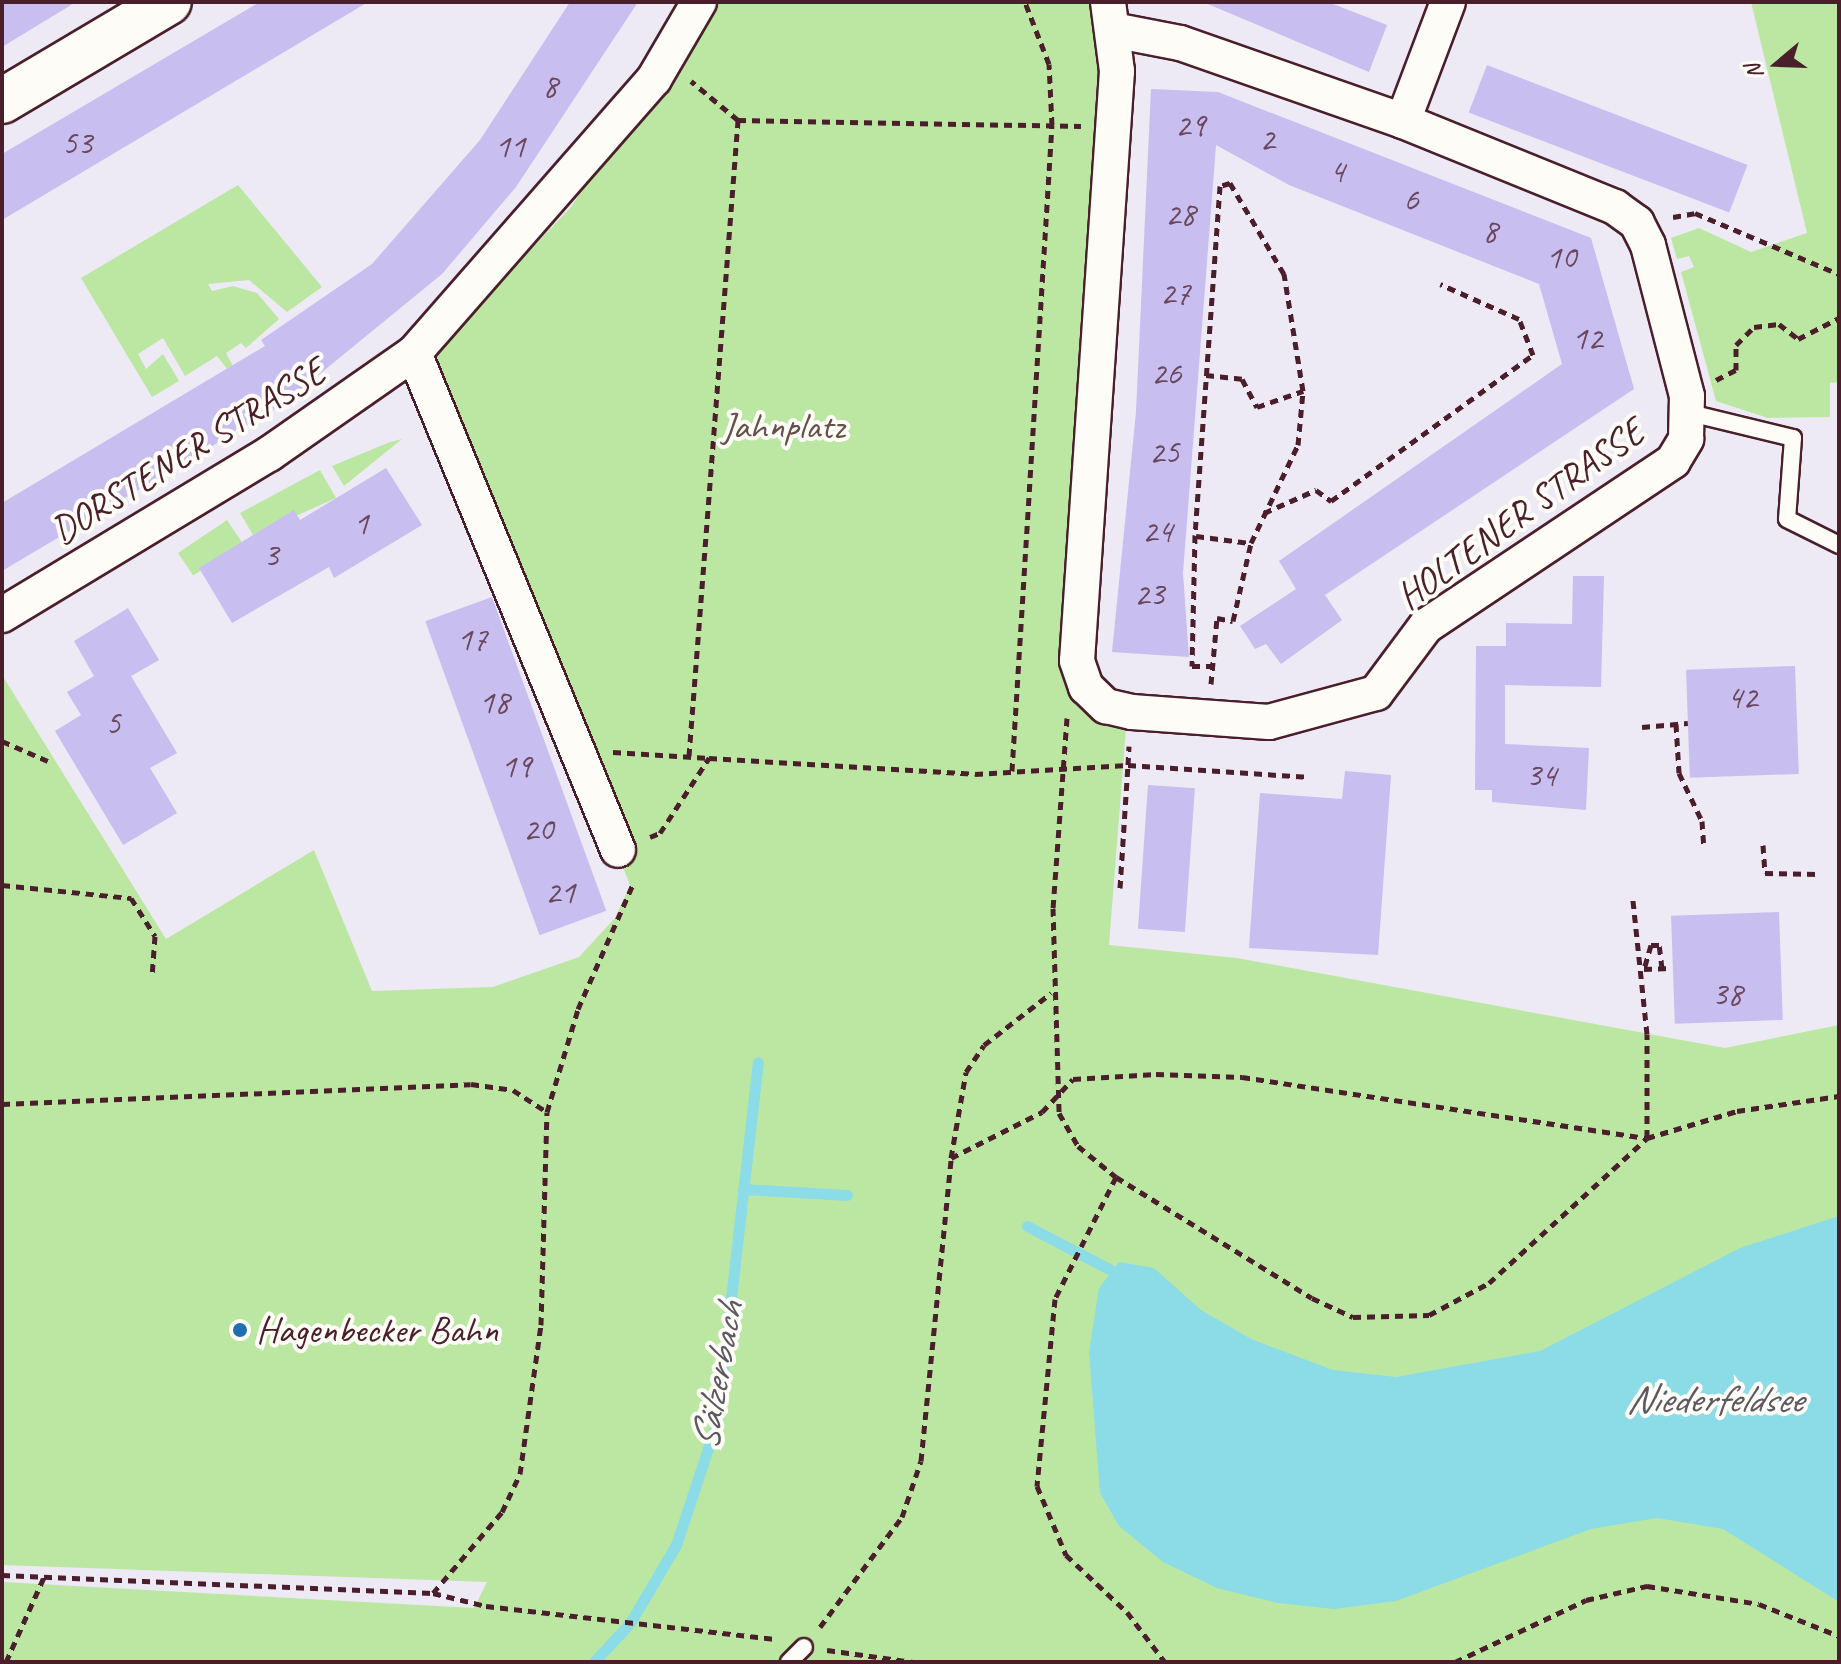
<!DOCTYPE html>
<meta charset="utf-8">
<style>
body{margin:0}
#map{position:relative;width:1841px;height:1664px;overflow:hidden;background:#ede9f5;font-family:Caveat,sans-serif}
div>[style]{position:absolute}
.green>*{inset:0;background:#bce7a3;transform-origin:0 0}
.water>*{inset:0;background:#8bdce6}
.stream>*{height:11px;margin:-5.5px;padding:0 5.5px;transform-origin:5.5px;border-radius:5.5px;background:#8bdce6}
.building>*{inset:0;background:#c8bef0;transform-origin:0 0}
.path>*{height:5px;margin-top:-2.5px;transform-origin:0;background:repeating-linear-gradient(90deg,#4a1f2b 0 8px,transparent 0 14px)}
.roads{filter:drop-shadow(2px 0 #4a1f2b) drop-shadow(-2px 0 #4a1f2b) drop-shadow(0 2px #4a1f2b) drop-shadow(0 -2px #4a1f2b)}
.lane>*{height:16px;margin:-8px;padding:0 8px;transform-origin:8px;border-radius:8px;background:#fdfcf7}
.street>*{height:34px;margin:-17px;padding:0 17px;transform-origin:17px;border-radius:17px;background:#fdfcf7}
.secondary>*{height:44px;margin:-22px;padding:0 22px;transform-origin:22px;border-radius:22px;background:#fdfcf7}
.dots>*{width:22px;height:22px;translate:-50% -50%;box-sizing:border-box;border:4px solid #fdfcf7;border-radius:50%}
span{translate:-50% -50%;white-space:nowrap;text-align:center;line-height:1.15;-webkit-text-stroke:8px #fdfcf7;paint-order:stroke}
.number-label{font-size:34px;color:#6a475c}
.number-label span{-webkit-text-stroke-width:0}
.park-label{font-size:38px;color:#665149}
.street-label{font-size:38px;color:#4a1f2b}
.poi-label{font-size:38px;color:#4a1f2b}
.left{translate:0 -50%;text-align:left}
.water-label{font-size:40px;color:#5e5863;font-style:italic}
.frame{position:absolute;inset:0;border:4px solid #4a1f2b;pointer-events:none}
.north{position:absolute;left:1737px;top:24px;width:80px;height:80px;-webkit-text-stroke:6px #fdfcf7;paint-order:stroke;rotate:251deg;font-size:22px;font-weight:700;line-height:32px;text-align:center;color:#4a1f2b}
.north::after{content:'';display:block;margin:auto;width:28px;height:36px;background:#4a1f2b;clip-path:polygon(50% 0,100% 100%,50% 72%,0 100%)}
</style>
<div id="map">
<div class="green">
<div style="clip-path:polygon(705px 2px,1102px 2px,1112px 32px,1072px 661px,1127px 716px,1109px 945px,1237px 958px,1725px 1048px,1839px 1025px,1839px 1662px,2px 1662px,2px 1582px,474px 1608px,487px 1582px,2px 1565px,2px 675px,166px 939px,314px 850px,372px 991px,493px 987px,579px 957px,615px 918px,630px 885px,424px 362px,571px 207px)"></div>
<div style="clip-path:polygon(1751px 2px,1839px 2px,1839px 382px,1830px 383px,1830px 417px,1768px 418px,1716px 401px,1681px 272px,1694px 267px,1689px 256px,1677px 259px,1671px 238px,1699px 228px,1751px 252px,1807px 233px)"></div>
<div style="clip-path:polygon(238px 185px,322px 287px,287px 312px,249px 280px,208px 284px,212px 291px,233px 286px,257px 293px,279px 319px,246px 348px,241px 343px,226px 353px,233px 366px,228px 370px,217px 356px,185px 376px,163px 338px,138px 354px,146px 369px,163px 354px,179px 381px,152px 397px,81px 278px)"></div>
<div style="clip-path:polygon(402px 439px,344px 486px,332px 466px,390px 442px)"></div>
<div style="clip-path:polygon(320px 470px,336px 498px,253px 535px,240px 513px)"></div>
<div style="left:227px;top:520px;width:27px;height:59px;rotate:56deg"></div>
</div>
<div class="water">
<div style="clip-path:polygon(1839px 1216px,1839px 1602px,1723px 1529px,1657px 1518px,1591px 1529px,1396px 1601px,1334px 1609px,1278px 1603px,1217px 1588px,1163px 1562px,1119px 1526px,1100px 1493px,1089px 1352px,1099px 1288px,1119px 1262px,1154px 1268px,1201px 1310px,1251px 1339px,1333px 1370px,1396px 1377px,1540px 1351px,1740px 1248px)"></div>
</div>
<div class="stream">
<div style="left:743px;top:1189px;width:104px;rotate:3.3deg"></div>
<div style="left:1027px;top:1226px;width:93px;rotate:27.7deg"></div>
<div style="left:594px;top:1662px;width:53px;rotate:-47.3deg"></div>
<div style="left:630px;top:1623px;width:91px;rotate:-59.5deg"></div>
<div style="left:676px;top:1545px;width:131px;rotate:-71.7deg"></div>
<div style="left:717px;top:1421px;width:361px;rotate:-83.5deg"></div>
</div>
<div class="building">
<div style="clip-path:polygon(2px 2px,76px 2px,2px 47px)"></div>
<div style="clip-path:polygon(260px 2px,368px 2px,2px 220px,2px 154px)"></div>
<div style="clip-path:polygon(570px 2px,638px 2px,516px 187px,442px 274px,283px 404px,2px 571px,2px 503px,265px 346px,261px 340px,372px 264px,480px 140px)"></div>
<div style="clip-path:polygon(1203px 2px,1328px 2px,1387px 25px,1369px 72px)"></div>
<div style="left:1487px;top:65px;width:279px;height:51px;rotate:21deg"></div>
<div style="clip-path:polygon(1151px 89px,1218px 92px,1591px 238px,1634px 389px,1325px 595px,1342px 620px,1281px 664px,1266px 644px,1255px 649px,1240px 626px,1296px 589px,1279px 561px,1562px 364px,1539px 284px,1289px 185px,1216px 145px,1183px 573px,1189px 657px,1112px 652px,1136px 412px)"></div>
<div style="clip-path:polygon(386px 468px,422px 525px,334px 578px,329px 567px,232px 623px,199px 568px,294px 510px,300px 520px)"></div>
<div style="clip-path:polygon(1573px 576px,1604px 576px,1601px 687px,1505px 685px,1505px 744px,1589px 748px,1586px 810px,1492px 802px,1492px 790px,1475px 790px,1476px 646px,1506px 646px,1506px 623px,1572px 624px)"></div>
<div style="left:492px;top:597px;width:334px;height:71px;rotate:70deg"></div>
<div style="clip-path:polygon(128px 608px,159px 660px,131px 676px,177px 753px,150px 768px,177px 813px,123px 845px,55px 731px,81px 715px,67px 692px,94px 676px,74px 641px)"></div>
<div style="left:1795px;top:666px;width:108px;height:109px;rotate:88deg"></div>
<div style="clip-path:polygon(1345px 771px,1391px 775px,1378px 955px,1249px 948px,1260px 793px,1342px 799px)"></div>
<div style="left:1148px;top:785px;width:47px;height:144px;rotate:4deg"></div>
<div style="left:1779px;top:912px;width:108px;height:108px;rotate:88deg"></div>
</div>
<div class="path">
<div style="left:738px;top:120px;width:343px;rotate:1deg"></div>
<div style="left:1673px;top:217px;width:22px;rotate:-10deg"></div>
<div style="left:1695px;top:213px;width:156px;rotate:23deg"></div>
<div style="left:1206px;top:375px;width:36px;rotate:6deg"></div>
<div style="left:1242px;top:379px;width:32px;rotate:62deg"></div>
<div style="left:1257px;top:407px;width:49px;rotate:-19.2deg"></div>
<div style="left:1716px;top:380px;width:22px;rotate:-27deg"></div>
<div style="left:1736px;top:370px;width:25px;rotate:-90deg"></div>
<div style="left:1736px;top:345px;width:25px;rotate:-45deg"></div>
<div style="left:1754px;top:327px;width:25px;rotate:-7deg"></div>
<div style="left:1779px;top:324px;width:24px;rotate:38deg"></div>
<div style="left:1798px;top:339px;width:46px;rotate:-27.1deg"></div>
<div style="left:1264px;top:513px;width:57px;rotate:-23.9deg"></div>
<div style="left:1316px;top:490px;width:19px;rotate:36deg"></div>
<div style="left:1331px;top:501px;width:249px;rotate:-35.9deg"></div>
<div style="left:1533px;top:355px;width:39px;rotate:-111deg"></div>
<div style="left:1519px;top:319px;width:86px;rotate:-156.1deg"></div>
<div style="left:1196px;top:536px;width:54px;rotate:7.4deg"></div>
<div style="left:1211px;top:684px;width:66px;rotate:-84.8deg"></div>
<div style="left:1217px;top:618px;width:16px;rotate:11deg"></div>
<div style="left:1233px;top:621px;width:80px;rotate:-77deg"></div>
<div style="left:1251px;top:543px;width:109px;rotate:-64.4deg"></div>
<div style="left:1298px;top:445px;width:54px;rotate:-84.7deg"></div>
<div style="left:1303px;top:391px;width:119px;rotate:-99.2deg"></div>
<div style="left:1284px;top:274px;width:106px;rotate:-120.7deg"></div>
<div style="left:1230px;top:183px;width:10px;rotate:163deg"></div>
<div style="left:1220px;top:186px;width:350px;rotate:94.1deg"></div>
<div style="left:1195px;top:535px;width:131px;rotate:91.3deg"></div>
<div style="left:1192px;top:666px;width:20px"></div>
<div style="left:1067px;top:718px;width:191px;rotate:94.2deg"></div>
<div style="left:1053px;top:908px;width:205px;rotate:88.3deg"></div>
<div style="left:1059px;top:1113px;width:38px;rotate:60deg"></div>
<div style="left:1078px;top:1146px;width:49px;rotate:39.2deg"></div>
<div style="left:1116px;top:1177px;width:230px;rotate:31.7deg"></div>
<div style="left:1312px;top:1298px;width:45px;rotate:24.9deg"></div>
<div style="left:1353px;top:1317px;width:76px;rotate:-1.5deg"></div>
<div style="left:1429px;top:1315px;width:68px;rotate:-28.1deg"></div>
<div style="left:1489px;top:1283px;width:214px;rotate:-42.5deg"></div>
<div style="left:1647px;top:1138px;width:94px;rotate:-16.7deg"></div>
<div style="left:1737px;top:1111px;width:103px;rotate:-8.4deg"></div>
<div style="left:1676px;top:724px;width:49px;rotate:86.5deg"></div>
<div style="left:1679px;top:773px;width:53px;rotate:64.4deg"></div>
<div style="left:1702px;top:821px;width:27px;rotate:86deg"></div>
<div style="left:1642px;top:727px;width:46px;rotate:-5deg"></div>
<div style="left:2px;top:741px;width:50px;rotate:23.5deg"></div>
<div style="left:613px;top:752px;width:96px;rotate:3.6deg"></div>
<div style="left:689px;top:756px;width:638px;rotate:-85.59deg"></div>
<div style="left:738px;top:120px;width:61px;rotate:-140.3deg"></div>
<div style="left:1012px;top:771px;width:647px;rotate:-86.46deg"></div>
<div style="left:1052px;top:125px;width:61px;rotate:-92.8deg"></div>
<div style="left:1049px;top:64px;width:66px;rotate:-111.2deg"></div>
<div style="left:650px;top:837px;width:11px;rotate:-22deg"></div>
<div style="left:660px;top:833px;width:90px;rotate:-56.8deg"></div>
<div style="left:709px;top:758px;width:266px;rotate:3.4deg"></div>
<div style="left:975px;top:774px;width:153px;rotate:-3.4deg"></div>
<div style="left:1128px;top:765px;width:19px;rotate:-87deg"></div>
<div style="left:1763px;top:845px;width:28px;rotate:86deg"></div>
<div style="left:1765px;top:873px;width:54px;rotate:1.1deg"></div>
<div style="left:2px;top:885px;width:130px;rotate:5.8deg"></div>
<div style="left:131px;top:898px;width:45px;rotate:57.7deg"></div>
<div style="left:155px;top:936px;width:41px;rotate:94.2deg"></div>
<div style="left:1120px;top:888px;width:123px;rotate:-86.3deg"></div>
<div style="left:1128px;top:765px;width:179px;rotate:3.8deg"></div>
<div style="left:1662px;top:968px;width:23px;rotate:-97deg"></div>
<div style="left:1659px;top:945px;width:8px;rotate:180deg"></div>
<div style="left:1651px;top:945px;width:25px;rotate:106deg"></div>
<div style="left:1644px;top:969px;width:27px;rotate:-2deg"></div>
<div style="left:2px;top:1104px;width:469px;rotate:-2.4deg"></div>
<div style="left:471px;top:1084px;width:42px;rotate:8.1deg"></div>
<div style="left:513px;top:1090px;width:40px;rotate:32.9deg"></div>
<div style="left:951px;top:1158px;width:87px;rotate:-80.1deg"></div>
<div style="left:966px;top:1072px;width:32px;rotate:-56deg"></div>
<div style="left:984px;top:1045px;width:85px;rotate:-37.8deg"></div>
<div style="left:1116px;top:1177px;width:136px;rotate:116.6deg"></div>
<div style="left:1055px;top:1299px;width:188px;rotate:95.5deg"></div>
<div style="left:1037px;top:1486px;width:75px;rotate:67.2deg"></div>
<div style="left:1066px;top:1555px;width:83px;rotate:43.1deg"></div>
<div style="left:1127px;top:1612px;width:63px;rotate:52.8deg"></div>
<div style="left:2px;top:1575px;width:431px;rotate:2.4deg"></div>
<div style="left:433px;top:1593px;width:55px;rotate:13.8deg"></div>
<div style="left:486px;top:1606px;width:291px;rotate:6.5deg"></div>
<div style="left:433px;top:1593px;width:106px;rotate:-49.6deg"></div>
<div style="left:502px;top:1512px;width:42px;rotate:-64.7deg"></div>
<div style="left:520px;top:1474px;width:150px;rotate:-82deg"></div>
<div style="left:541px;top:1325px;width:213px;rotate:-88.4deg"></div>
<div style="left:547px;top:1112px;width:108px;rotate:-73.2deg"></div>
<div style="left:578px;top:1009px;width:139px;rotate:-66.2deg"></div>
<div style="left:820px;top:1627px;width:137px;rotate:-53.3deg"></div>
<div style="left:902px;top:1517px;width:59px;rotate:-71.3deg"></div>
<div style="left:921px;top:1461px;width:304px;rotate:-84.3deg"></div>
<div style="left:951px;top:1158px;width:102px;rotate:-26.8deg"></div>
<div style="left:1042px;top:1112px;width:45px;rotate:-46.8deg"></div>
<div style="left:1073px;top:1079px;width:83px;rotate:-3.4deg"></div>
<div style="left:1156px;top:1074px;width:86px;rotate:2deg"></div>
<div style="left:1242px;top:1077px;width:410px;rotate:8.6deg"></div>
<div style="left:1647px;top:1138px;width:104px;rotate:-90deg"></div>
<div style="left:1647px;top:1034px;width:135px;rotate:-96deg"></div>
<div style="left:827px;top:1650px;width:87px;rotate:7.9deg"></div>
<div style="left:6px;top:1662px;width:93px;rotate:-65.9deg"></div>
<div style="left:1455px;top:1662px;width:145px;rotate:-25.3deg"></div>
<div style="left:1586px;top:1600px;width:63px;rotate:-12.9deg"></div>
<div style="left:1647px;top:1586px;width:113px;rotate:9.1deg"></div>
<div style="left:1759px;top:1604px;width:86px;rotate:21.8deg"></div>
</div>
<div class="roads">
<div class="lane">
<div style="left:1690px;top:413px;width:106px;rotate:13.6deg"></div>
<div style="left:1793px;top:438px;width:81px;rotate:94.2deg"></div>
<div style="left:1787px;top:519px;width:58px;rotate:26.6deg"></div>
<div style="left:789px;top:1662px;width:21px;rotate:-45deg"></div>
</div>
<div class="street">
<div style="left:1108px;top:2px;width:70px;rotate:82.6deg"></div>
<div style="left:1117px;top:71px;width:591px;rotate:93.88deg"></div>
<div style="left:1077px;top:661px;width:28px;rotate:71deg"></div>
<div style="left:1086px;top:687px;width:28px;rotate:44deg"></div>
<div style="left:1106px;top:706px;width:27px;rotate:13deg"></div>
<div style="left:1132px;top:712px;width:137px;rotate:4.2deg"></div>
<div style="left:1269px;top:722px;width:111px;rotate:-15.2deg"></div>
<div style="left:1376px;top:693px;width:84px;rotate:-53.3deg"></div>
<div style="left:1426px;top:626px;width:297px;rotate:-33.7deg"></div>
<div style="left:1673px;top:461px;width:26px;rotate:-59deg"></div>
<div style="left:1686px;top:439px;width:43px;rotate:-88.7deg"></div>
<div style="left:1687px;top:396px;width:156px;rotate:-104.5deg"></div>
<div style="left:1648px;top:245px;width:25px;rotate:-117deg"></div>
<div style="left:1637px;top:223px;width:27px;rotate:-144deg"></div>
<div style="left:1615px;top:207px;width:229px;rotate:-157.9deg"></div>
<div style="left:1403px;top:121px;width:236px;rotate:-160.7deg"></div>
<div style="left:1180px;top:43px;width:63px;rotate:-169deg"></div>
<div style="left:1403px;top:121px;width:127px;rotate:-69.3deg"></div>
<div style="left:414px;top:353px;width:537px;rotate:67.68deg"></div>
<div style="left:2px;top:615px;width:312px;rotate:-31.1deg"></div>
<div style="left:269px;top:454px;width:177px;rotate:-34.9deg"></div>
<div style="left:414px;top:353px;width:364px;rotate:-48.8deg"></div>
<div style="left:654px;top:79px;width:89px;rotate:-59.7deg"></div>
</div>
<div class="secondary">
<div style="left:2px;top:101px;width:194px;rotate:-30.7deg"></div>
</div>
</div>
<div class="dots">
<div style="left:240px;top:1330px;background:#1f6fb2"></div>
</div>
<div class="number-label">
<span style="left:550px;top:86px">8</span>
<span style="left:1190px;top:125px">29</span>
<span style="left:1267px;top:139px">2</span>
<span style="left:77px;top:143px">53</span>
<span style="left:510px;top:146px">11</span>
<span style="left:1337px;top:171px">4</span>
<span style="left:1411px;top:199px">6</span>
<span style="left:1180px;top:214px">28</span>
<span style="left:1490px;top:231px">8</span>
<span style="left:1561px;top:257px">10</span>
<span style="left:1175px;top:293px">27</span>
<span style="left:1587px;top:338px">12</span>
<span style="left:1166px;top:373px">26</span>
<span style="left:1164px;top:452px">25</span>
<span style="left:361px;top:523px">1</span>
<span style="left:1157px;top:531px">24</span>
<span style="left:271px;top:555px">3</span>
<span style="left:1149px;top:594px">23</span>
<span style="left:472px;top:639px">17</span>
<span style="left:1742px;top:697px">42</span>
<span style="left:494px;top:702px">18</span>
<span style="left:113px;top:723px">5</span>
<span style="left:516px;top:766px">19</span>
<span style="left:1541px;top:775px">34</span>
<span style="left:538px;top:829px">20</span>
<span style="left:560px;top:892px">21</span>
<span style="left:1727px;top:994px">38</span>
</div>
<div class="park-label">
<span style="left:783px;top:426px">Jahnplatz</span>
</div>
<div class="street-label">
<span style="left:188px;top:451px;rotate:-32deg">DORSTENER STRASSE</span>
<span style="left:1520px;top:514px;rotate:-36deg">HOLTENER STRASSE</span>
</div>
<div class="poi-label">
<span class="left" style="left:256px;top:1330px">Hagenbecker Bahn</span>
</div>
<div class="water-label">
<span style="left:717px;top:1376px;rotate:-80deg">Sälzerbach</span>
<span style="left:1714px;top:1399px">Niederfeldsee</span>
</div>
<div class="frame"></div>
<div class="north">N</div>
</div>
